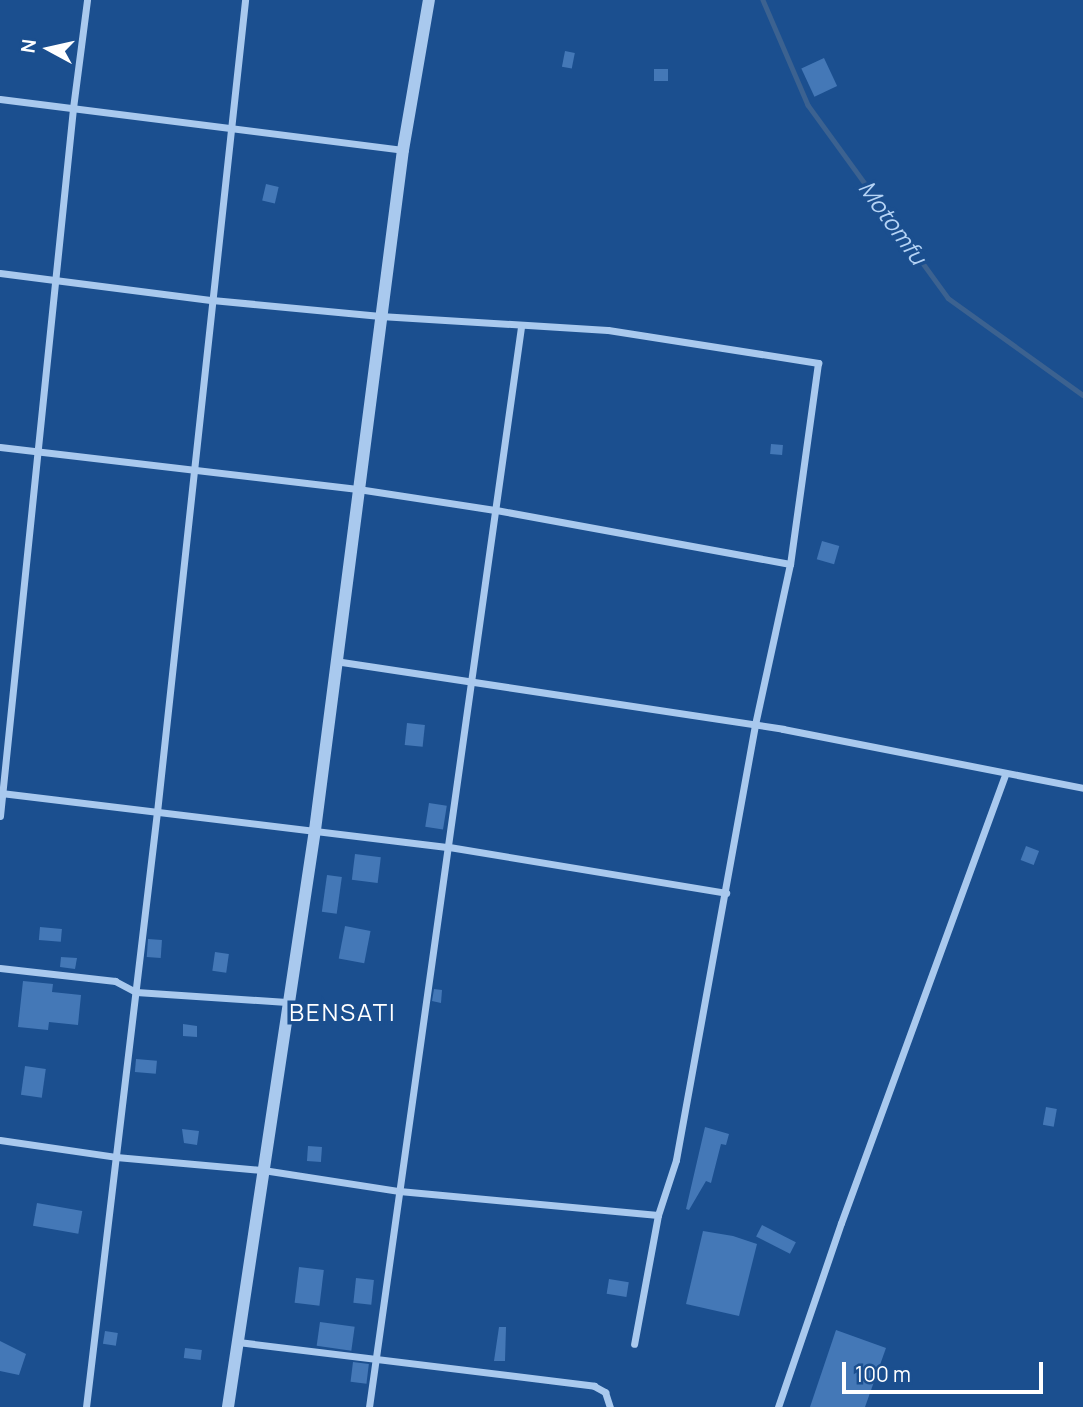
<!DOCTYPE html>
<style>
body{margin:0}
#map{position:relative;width:1083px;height:1407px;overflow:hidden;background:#1b4f8f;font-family:Manrope,sans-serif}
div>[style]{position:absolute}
.stream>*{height:4.5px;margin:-2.25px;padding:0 2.25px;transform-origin:2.25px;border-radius:2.25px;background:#3c6290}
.building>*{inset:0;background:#4478b7;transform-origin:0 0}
.minor>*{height:7px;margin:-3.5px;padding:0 3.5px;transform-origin:3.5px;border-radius:3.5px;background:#a9c9ee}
.tertiary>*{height:12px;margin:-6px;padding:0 6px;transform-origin:6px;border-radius:6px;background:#a9c9ee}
span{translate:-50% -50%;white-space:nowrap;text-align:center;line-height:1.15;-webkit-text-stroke:7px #1b4f8f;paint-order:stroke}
.water-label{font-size:23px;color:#b5d3f5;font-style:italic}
.quarter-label{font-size:24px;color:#fff;letter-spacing:2px}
.north{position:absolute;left:14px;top:14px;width:70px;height:70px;-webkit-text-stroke:5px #1b4f8f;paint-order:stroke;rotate:278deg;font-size:19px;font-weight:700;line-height:28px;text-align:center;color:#fff}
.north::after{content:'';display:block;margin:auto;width:24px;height:32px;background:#fff;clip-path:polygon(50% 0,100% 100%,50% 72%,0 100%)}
.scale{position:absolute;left:842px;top:1362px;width:201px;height:32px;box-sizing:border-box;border:4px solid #fff;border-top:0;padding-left:9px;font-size:21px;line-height:24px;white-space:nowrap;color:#fff;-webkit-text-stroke:5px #1b4f8f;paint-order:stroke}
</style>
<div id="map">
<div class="stream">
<div style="left:763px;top:0;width:114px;rotate:66.8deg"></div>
<div style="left:808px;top:105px;width:238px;rotate:54deg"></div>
<div style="left:948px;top:298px;width:166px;rotate:35.7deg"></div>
</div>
<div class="building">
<div style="left:565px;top:51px;width:10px;height:16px;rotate:11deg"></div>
<div style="left:824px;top:58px;width:31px;height:25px;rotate:65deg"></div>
<div style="left:654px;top:69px;width:14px;height:12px"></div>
<div style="left:266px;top:184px;width:13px;height:17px;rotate:13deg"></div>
<div style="left:771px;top:444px;width:12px;height:10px;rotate:5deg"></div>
<div style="left:822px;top:541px;width:18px;height:19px;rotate:16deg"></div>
<div style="left:407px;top:723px;width:18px;height:22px;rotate:6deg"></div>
<div style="left:429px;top:803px;width:18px;height:24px;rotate:9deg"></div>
<div style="left:1026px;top:846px;width:14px;height:15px;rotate:21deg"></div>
<div style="left:355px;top:854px;width:26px;height:26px;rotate:7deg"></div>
<div style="left:327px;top:875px;width:15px;height:37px;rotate:8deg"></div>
<div style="left:345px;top:926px;width:26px;height:33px;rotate:11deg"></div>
<div style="left:40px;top:927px;width:22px;height:13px;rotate:5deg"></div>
<div style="left:148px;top:939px;width:14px;height:18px;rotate:4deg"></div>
<div style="left:215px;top:952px;width:14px;height:19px;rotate:8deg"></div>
<div style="clip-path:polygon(61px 957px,77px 958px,75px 969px,60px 967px)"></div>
<div style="clip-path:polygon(23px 981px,53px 984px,52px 992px,81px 995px,78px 1025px,49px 1022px,48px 1030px,18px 1027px)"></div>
<div style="clip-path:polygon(434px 989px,442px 990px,441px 1003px,432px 1001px)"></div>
<div style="clip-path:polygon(183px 1024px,197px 1026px,197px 1037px,183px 1036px)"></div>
<div style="left:136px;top:1059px;width:21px;height:13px;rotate:5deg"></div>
<div style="left:25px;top:1066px;width:21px;height:29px;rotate:8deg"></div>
<div style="left:1046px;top:1107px;width:11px;height:18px;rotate:10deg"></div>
<div style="clip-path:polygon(705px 1127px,729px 1134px,726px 1145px,721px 1144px,711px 1183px,706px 1181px,689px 1210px,686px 1209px)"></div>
<div style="clip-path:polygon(182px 1129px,199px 1131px,197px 1145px,184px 1143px)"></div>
<div style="left:308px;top:1146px;width:14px;height:15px;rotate:4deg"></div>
<div style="left:37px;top:1203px;width:46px;height:23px;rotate:10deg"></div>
<div style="left:762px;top:1225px;width:38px;height:13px;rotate:27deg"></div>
<div style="clip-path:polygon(703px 1231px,733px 1236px,757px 1244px,739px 1316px,686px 1304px)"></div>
<div style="left:299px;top:1267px;width:25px;height:36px;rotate:7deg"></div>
<div style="left:356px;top:1278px;width:18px;height:25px;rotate:6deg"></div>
<div style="left:609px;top:1279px;width:20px;height:15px;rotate:9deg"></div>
<div style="left:320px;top:1322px;width:35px;height:24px;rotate:8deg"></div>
<div style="clip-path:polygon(499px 1327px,506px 1327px,505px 1361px,494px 1361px)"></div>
<div style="clip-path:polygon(836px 1330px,886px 1348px,865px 1407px,810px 1407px)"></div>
<div style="left:105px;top:1331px;width:13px;height:13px;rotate:9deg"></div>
<div style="clip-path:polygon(0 1341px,26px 1354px,19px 1375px,0 1371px)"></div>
<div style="left:185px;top:1348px;width:17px;height:10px;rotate:7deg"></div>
<div style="left:353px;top:1362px;width:16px;height:20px;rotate:7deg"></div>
</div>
<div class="minor">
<div style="left:0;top:99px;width:406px;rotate:7.2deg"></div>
<div style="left:0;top:273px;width:214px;rotate:7.3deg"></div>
<div style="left:212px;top:300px;width:169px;rotate:5.4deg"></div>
<div style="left:380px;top:316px;width:228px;rotate:3.5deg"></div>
<div style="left:608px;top:330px;width:213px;rotate:8.9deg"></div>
<div style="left:818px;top:363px;width:203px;rotate:97.9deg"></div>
<div style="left:790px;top:564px;width:165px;rotate:102.3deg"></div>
<div style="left:755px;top:725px;width:442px;rotate:100.3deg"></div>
<div style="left:676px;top:1160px;width:58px;rotate:108.1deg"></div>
<div style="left:658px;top:1215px;width:131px;rotate:100.5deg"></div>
<div style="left:0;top:447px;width:360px;rotate:6.7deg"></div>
<div style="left:358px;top:489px;width:140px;rotate:8.7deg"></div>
<div style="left:496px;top:510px;width:299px;rotate:10.4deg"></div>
<div style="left:335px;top:661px;width:453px;rotate:8.6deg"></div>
<div style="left:783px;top:729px;width:306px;rotate:11.1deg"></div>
<div style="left:1px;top:793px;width:451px;rotate:6.9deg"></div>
<div style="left:449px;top:847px;width:281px;rotate:9.4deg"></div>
<div style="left:0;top:816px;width:712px;rotate:-84.11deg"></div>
<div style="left:73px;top:108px;width:109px;rotate:-82.6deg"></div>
<div style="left:0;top:968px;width:116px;rotate:6.4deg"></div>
<div style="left:115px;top:981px;width:24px;rotate:28deg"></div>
<div style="left:136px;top:992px;width:151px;rotate:3.8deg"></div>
<div style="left:0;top:1140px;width:117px;rotate:8.3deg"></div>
<div style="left:116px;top:1157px;width:148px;rotate:5.1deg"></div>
<div style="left:263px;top:1170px;width:138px;rotate:8.8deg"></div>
<div style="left:399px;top:1191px;width:260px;rotate:5.3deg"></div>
<div style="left:238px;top:1342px;width:359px;rotate:7deg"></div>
<div style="left:594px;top:1386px;width:13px;rotate:29deg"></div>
<div style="left:605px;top:1392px;width:16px;rotate:72deg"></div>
<div style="left:86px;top:1407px;width:599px;rotate:-83.2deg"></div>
<div style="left:157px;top:812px;width:817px;rotate:-83.81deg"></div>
<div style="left:369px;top:1407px;width:1091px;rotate:-81.99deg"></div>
<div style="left:778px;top:1407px;width:194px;rotate:-71.1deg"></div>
<div style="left:841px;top:1223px;width:479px;rotate:-69.9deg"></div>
</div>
<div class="tertiary">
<div style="left:228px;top:1407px;width:584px;rotate:-81.43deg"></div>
<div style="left:315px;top:830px;width:686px;rotate:-82.63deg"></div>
<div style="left:403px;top:150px;width:152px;rotate:-80.2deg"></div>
</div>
<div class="water-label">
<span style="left:893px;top:222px;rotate:54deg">Motomfu</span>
</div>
<div class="quarter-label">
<span style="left:343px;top:1012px">BENSATI</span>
</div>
<div class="north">N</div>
<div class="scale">100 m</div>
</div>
